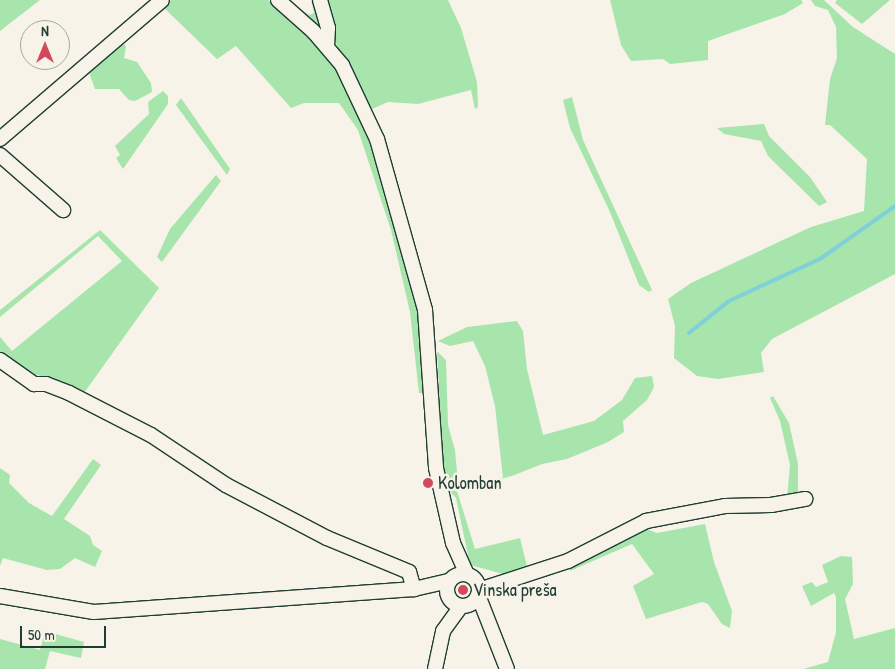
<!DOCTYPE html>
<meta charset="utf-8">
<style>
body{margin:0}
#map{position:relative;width:895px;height:669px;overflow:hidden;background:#f7f3e8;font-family:"Patrick Hand",sans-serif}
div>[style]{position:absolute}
.green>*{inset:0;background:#a7e5ac}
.stream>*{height:4px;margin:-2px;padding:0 2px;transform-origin:2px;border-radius:2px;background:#7fd0d8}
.roads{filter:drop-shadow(1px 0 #1f3d34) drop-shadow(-1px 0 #1f3d34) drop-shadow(0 1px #1f3d34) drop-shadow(0 -1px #1f3d34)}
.minor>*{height:14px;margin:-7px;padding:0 7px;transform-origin:7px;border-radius:7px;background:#f7f3e8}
.minor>.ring{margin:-7px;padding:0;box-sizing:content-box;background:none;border:14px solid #f7f3e8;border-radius:50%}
.dots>*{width:14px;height:14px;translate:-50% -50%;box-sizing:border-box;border:2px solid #f7f3e8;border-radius:50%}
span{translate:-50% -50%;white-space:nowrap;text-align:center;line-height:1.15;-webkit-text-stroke:5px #f7f3e8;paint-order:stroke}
.poi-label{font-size:18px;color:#1f3d34}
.left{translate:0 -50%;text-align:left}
.north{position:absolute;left:20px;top:20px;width:50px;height:50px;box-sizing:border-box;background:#f7f3e8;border:1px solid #a1aaa0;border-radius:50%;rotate:0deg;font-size:14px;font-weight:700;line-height:20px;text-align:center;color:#1f3d34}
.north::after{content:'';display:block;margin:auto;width:18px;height:22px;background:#d1495b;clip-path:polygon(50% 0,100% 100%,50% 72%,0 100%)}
.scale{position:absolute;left:20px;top:626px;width:86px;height:22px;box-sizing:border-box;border:2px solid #1f3d34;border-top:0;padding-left:6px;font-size:15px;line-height:18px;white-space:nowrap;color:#1f3d34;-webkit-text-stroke:4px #f7f3e8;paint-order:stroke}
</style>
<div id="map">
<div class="green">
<div style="clip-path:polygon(0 0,40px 0,0 31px)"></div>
<div style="clip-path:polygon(171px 0,268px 0,310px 35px,340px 72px,366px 127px,419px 309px,424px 393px,419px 393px,410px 312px,391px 230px,358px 130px,339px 103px,304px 103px,291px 108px,236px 46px,217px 59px,163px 7px)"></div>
<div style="clip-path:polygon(287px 0,309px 15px,314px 13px,311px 0,316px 0,323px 32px)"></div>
<div style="clip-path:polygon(324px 0,448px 0,461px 28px,477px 82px,478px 107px,475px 109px,471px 90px,418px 104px,388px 102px,372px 109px,337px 46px)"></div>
<div style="clip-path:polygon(610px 0,801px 0,803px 3px,785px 14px,708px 41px,708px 60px,670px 64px,663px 59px,631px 61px,621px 45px)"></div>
<div style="clip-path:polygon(811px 0,824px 0,853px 27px,895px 54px,895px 274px,772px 339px,761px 353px,764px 372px,718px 379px,697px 376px,674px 358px,675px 326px,668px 299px,691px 283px,811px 227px,864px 211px,867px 159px,830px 125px,825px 125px,830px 79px,837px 58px,836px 27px,828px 10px,815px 6px)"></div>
<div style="clip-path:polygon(837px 0,890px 0,862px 24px,835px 3px)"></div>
<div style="clip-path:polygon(121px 40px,126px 47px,124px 58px,137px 62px,151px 83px,152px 92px,135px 101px,129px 100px,119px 89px,95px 89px,88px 70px)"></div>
<div style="clip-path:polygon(163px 91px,168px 96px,168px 104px,123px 169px,116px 158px,120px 155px,115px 146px,149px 114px,148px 102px)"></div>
<div style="clip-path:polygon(572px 97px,583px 140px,652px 290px,649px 292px,639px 285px,610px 212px,570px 128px,563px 100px)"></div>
<div style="clip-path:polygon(181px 98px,230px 169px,227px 175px,176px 105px)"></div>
<div style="clip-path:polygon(764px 124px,769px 136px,810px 177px,827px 202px,819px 206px,768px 156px,761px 141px,724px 134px,717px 128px)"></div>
<div style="clip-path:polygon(216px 175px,221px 181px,162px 262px,157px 257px,170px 229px)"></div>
<div style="clip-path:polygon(100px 230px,159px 288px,84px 393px,49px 377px,28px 374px,0 355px,0 337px,12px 351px,122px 261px,98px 236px,0 317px,0 310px)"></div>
<div style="clip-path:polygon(517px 321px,523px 331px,527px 369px,543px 435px,594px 421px,622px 400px,635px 378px,652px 376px,654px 387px,647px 400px,623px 421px,624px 432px,608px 442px,567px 459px,542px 464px,512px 476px,457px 491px,475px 549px,520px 538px,528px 570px,503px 574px,470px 565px,456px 498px,444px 485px,437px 351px,446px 360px,448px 425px,455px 450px,458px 483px,503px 478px,495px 406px,485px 366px,473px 341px,450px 346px,438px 341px,467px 327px)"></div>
<div style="clip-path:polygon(773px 396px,789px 423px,798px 464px,798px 497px,787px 499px,790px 465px,780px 421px,770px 398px)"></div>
<div style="clip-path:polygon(93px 459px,101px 465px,64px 519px,90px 536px,93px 545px,102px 551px,95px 567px,75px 558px,60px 569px,47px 570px,3px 558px,0 566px,0 468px,10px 475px,9px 483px,29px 503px,52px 516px)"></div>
<div style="clip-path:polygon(705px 524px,714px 562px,732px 611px,730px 628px,722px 624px,708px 604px,702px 602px,646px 619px,633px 586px,654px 574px,632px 544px,570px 571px,568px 565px,644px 528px,657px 533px)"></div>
<div style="clip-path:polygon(841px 556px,852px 557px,853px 584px,845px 599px,854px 639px,895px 628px,895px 669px,803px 669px,828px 662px,836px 632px,836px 597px,834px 593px,811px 606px,802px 586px,812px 582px,816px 587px,828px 582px,822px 565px)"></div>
<div style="clip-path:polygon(45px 631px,84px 642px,81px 658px,50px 651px,45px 669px,0 669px,0 639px,40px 650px)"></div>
</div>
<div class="stream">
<div style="left:689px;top:333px;width:51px;rotate:-38.7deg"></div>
<div style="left:729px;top:301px;width:100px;rotate:-24.8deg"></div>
<div style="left:820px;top:259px;width:92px;rotate:-35.2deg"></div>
</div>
<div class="roads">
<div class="minor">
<div style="left:278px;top:0;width:47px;rotate:41.5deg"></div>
<div style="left:313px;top:31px;width:45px;rotate:49.5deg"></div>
<div style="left:342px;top:65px;width:82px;rotate:64.7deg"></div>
<div style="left:377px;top:139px;width:178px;rotate:74.3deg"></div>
<div style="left:425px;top:310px;width:158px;rotate:86deg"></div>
<div style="left:436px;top:468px;width:77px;rotate:77.2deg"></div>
<div style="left:453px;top:543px;width:34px;rotate:66deg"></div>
<div style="left:320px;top:0;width:29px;rotate:74deg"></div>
<div style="left:328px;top:28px;width:18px;rotate:93deg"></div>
<div style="left:0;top:139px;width:213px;rotate:-40.6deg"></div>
<div style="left:0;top:155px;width:84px;rotate:41.1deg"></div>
<div style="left:0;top:360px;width:42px;rotate:35.2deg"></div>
<div style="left:34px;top:384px;width:12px"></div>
<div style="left:46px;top:384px;width:25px;rotate:21deg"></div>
<div style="left:69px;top:393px;width:92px;rotate:27.1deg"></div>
<div style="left:151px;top:435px;width:90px;rotate:33.7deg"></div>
<div style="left:226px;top:485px;width:114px;rotate:27.7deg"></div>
<div style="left:327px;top:538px;width:89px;rotate:22.5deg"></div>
<div style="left:409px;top:572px;width:18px;rotate:74deg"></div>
<div class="ring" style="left:447px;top:574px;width:18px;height:18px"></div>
<div style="left:479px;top:590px;width:94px;rotate:-18deg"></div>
<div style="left:568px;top:561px;width:88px;rotate:-27.1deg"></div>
<div style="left:646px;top:521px;width:80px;rotate:-10.8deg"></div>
<div style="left:725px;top:506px;width:46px;rotate:-1.2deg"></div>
<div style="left:771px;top:505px;width:35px;rotate:-10deg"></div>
<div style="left:478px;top:595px;width:79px;rotate:68.6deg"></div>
<div style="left:0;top:596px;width:95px;rotate:9.7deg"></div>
<div style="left:94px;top:612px;width:321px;rotate:-4.1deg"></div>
<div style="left:414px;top:589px;width:36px;rotate:-13deg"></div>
<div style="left:435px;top:669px;width:39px;rotate:-78deg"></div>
<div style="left:443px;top:631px;width:31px;rotate:-54deg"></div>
</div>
</div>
<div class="dots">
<div style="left:428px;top:483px;background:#d1495b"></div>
<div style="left:463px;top:590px;background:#d1495b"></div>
</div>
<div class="poi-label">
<span class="left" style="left:438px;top:483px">Kolomban</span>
<span class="left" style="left:473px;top:590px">Vinska preša</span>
</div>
<div class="north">N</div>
<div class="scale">50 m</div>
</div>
